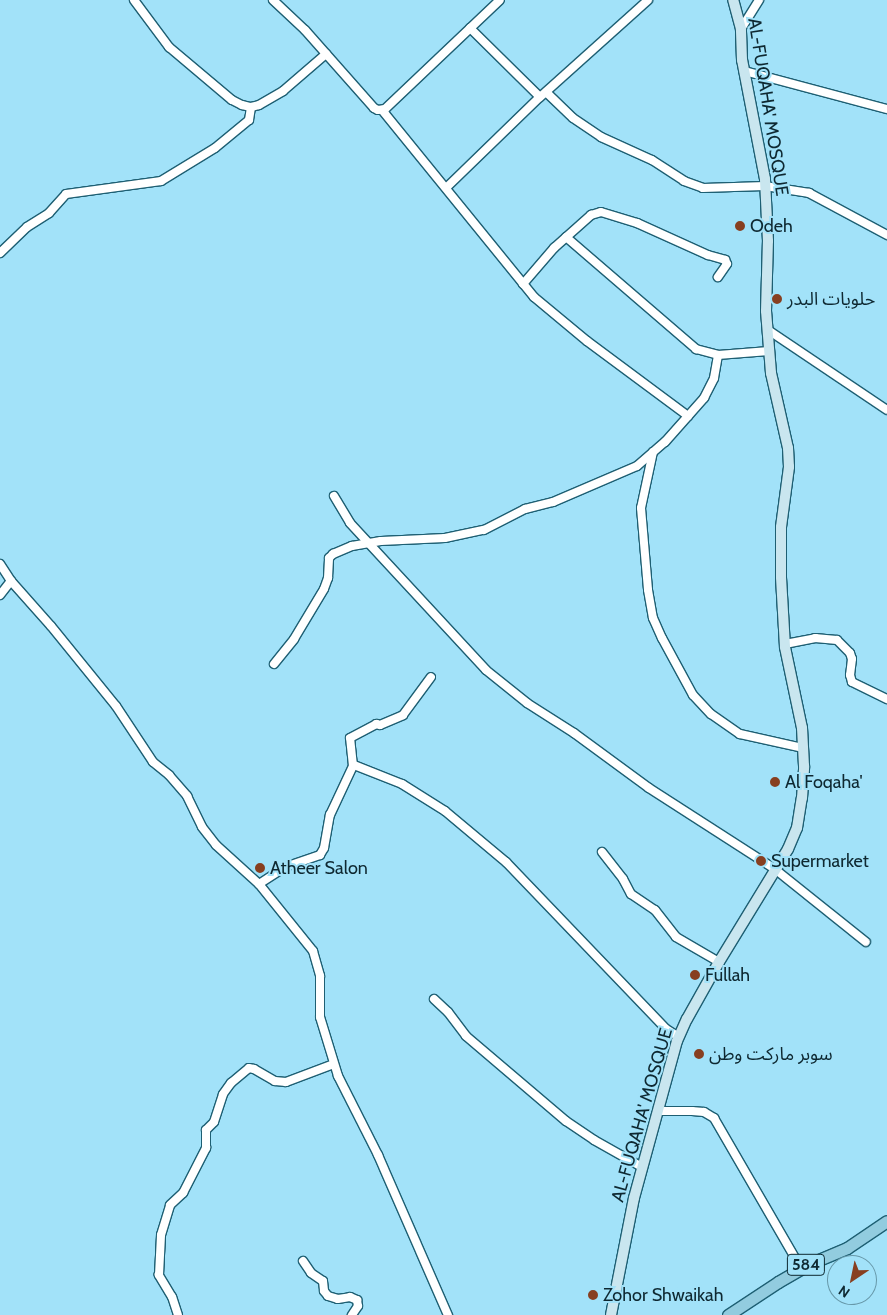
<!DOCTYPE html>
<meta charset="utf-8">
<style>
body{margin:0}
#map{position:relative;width:887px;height:1315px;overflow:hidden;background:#a2e2f9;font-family:Cabin,"Noto Sans Arabic",sans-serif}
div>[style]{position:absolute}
.roads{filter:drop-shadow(1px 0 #1e5f73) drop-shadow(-1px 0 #1e5f73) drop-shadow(0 1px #1e5f73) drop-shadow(0 -1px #1e5f73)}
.street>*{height:8px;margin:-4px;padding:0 4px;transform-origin:4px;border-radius:4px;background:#fff}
.secondary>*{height:10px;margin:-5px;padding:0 5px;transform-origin:5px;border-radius:5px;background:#c9e6ef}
.primary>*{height:11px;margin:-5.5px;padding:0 5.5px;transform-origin:5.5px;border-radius:5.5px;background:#92ccdf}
.dots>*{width:14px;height:14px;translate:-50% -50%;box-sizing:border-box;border:2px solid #a2e2f9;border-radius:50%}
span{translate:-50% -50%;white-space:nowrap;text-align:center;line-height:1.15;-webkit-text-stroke:4px #a2e2f9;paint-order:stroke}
.shield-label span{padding:1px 4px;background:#a2e2f9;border:1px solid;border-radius:4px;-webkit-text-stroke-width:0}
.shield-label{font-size:16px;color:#0e2831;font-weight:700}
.street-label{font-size:18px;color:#0e2831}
.poi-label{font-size:18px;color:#0e2831}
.left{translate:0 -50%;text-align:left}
.north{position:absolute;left:827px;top:1255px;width:50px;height:50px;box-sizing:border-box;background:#a2e2f9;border:1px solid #6798a9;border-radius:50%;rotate:214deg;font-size:14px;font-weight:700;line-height:20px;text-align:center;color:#0e2831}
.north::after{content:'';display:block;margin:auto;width:18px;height:22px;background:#873f20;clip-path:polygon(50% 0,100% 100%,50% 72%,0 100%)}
</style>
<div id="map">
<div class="roads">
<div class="street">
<div style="left:134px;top:0;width:59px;rotate:53.3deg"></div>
<div style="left:169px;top:47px;width:82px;rotate:40.1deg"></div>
<div style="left:232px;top:100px;width:11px;rotate:27deg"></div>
<div style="left:242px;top:105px;width:9px;rotate:13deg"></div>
<div style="left:251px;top:107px;width:8px;rotate:-14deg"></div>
<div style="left:259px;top:105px;width:28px;rotate:-30deg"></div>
<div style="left:283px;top:91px;width:57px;rotate:-40.7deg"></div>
<div style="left:273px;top:0;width:44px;rotate:43.2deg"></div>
<div style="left:305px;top:30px;width:104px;rotate:48.5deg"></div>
<div style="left:374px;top:108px;width:4px;rotate:27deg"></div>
<div style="left:378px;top:110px;width:7px;rotate:-8deg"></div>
<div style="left:385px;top:109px;width:158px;rotate:-43.5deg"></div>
<div style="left:470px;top:28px;width:98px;rotate:44.6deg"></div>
<div style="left:741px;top:29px;width:34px;rotate:-58deg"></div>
<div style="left:744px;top:71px;width:148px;rotate:14.9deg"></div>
<div style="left:546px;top:92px;width:37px;rotate:44deg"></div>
<div style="left:573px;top:118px;width:34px;rotate:34deg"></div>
<div style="left:601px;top:137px;width:56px;rotate:24.3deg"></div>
<div style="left:652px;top:160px;width:38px;rotate:33deg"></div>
<div style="left:684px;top:181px;width:20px;rotate:20deg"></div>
<div style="left:703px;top:188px;width:62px;rotate:-1.8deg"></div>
<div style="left:765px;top:186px;width:45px;rotate:9deg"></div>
<div style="left:809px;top:193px;width:89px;rotate:28.3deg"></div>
<div style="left:382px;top:110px;width:241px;rotate:50.9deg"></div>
<div style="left:534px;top:297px;width:69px;rotate:39.7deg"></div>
<div style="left:587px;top:341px;width:126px;rotate:36.6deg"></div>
<div style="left:447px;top:187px;width:129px;rotate:-44.1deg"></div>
<div style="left:540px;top:97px;width:145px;rotate:-41.9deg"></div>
<div style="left:566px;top:237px;width:172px;rotate:40.7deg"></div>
<div style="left:696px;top:349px;width:23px;rotate:15deg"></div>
<div style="left:718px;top:355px;width:51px;rotate:-4.5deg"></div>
<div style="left:0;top:253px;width:37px;rotate:-44deg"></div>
<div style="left:27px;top:227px;width:26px;rotate:-32deg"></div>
<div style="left:49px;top:213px;width:25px;rotate:-48deg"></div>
<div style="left:66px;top:194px;width:96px;rotate:-7.8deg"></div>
<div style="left:161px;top:181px;width:63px;rotate:-31.4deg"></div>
<div style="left:215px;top:148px;width:44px;rotate:-39.5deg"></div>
<div style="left:249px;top:120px;width:13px;rotate:-81deg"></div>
<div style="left:523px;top:284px;width:48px;rotate:-49.3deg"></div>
<div style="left:554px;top:248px;width:50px;rotate:-41.7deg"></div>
<div style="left:591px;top:215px;width:10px;rotate:-17deg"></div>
<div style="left:601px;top:212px;width:38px;rotate:17deg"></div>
<div style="left:637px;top:223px;width:78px;rotate:24.3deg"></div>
<div style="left:708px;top:255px;width:18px;rotate:16deg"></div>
<div style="left:725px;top:260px;width:4px;rotate:63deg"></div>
<div style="left:727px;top:264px;width:16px;rotate:125deg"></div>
<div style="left:768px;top:330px;width:143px;rotate:33.9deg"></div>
<div style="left:653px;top:452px;width:57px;rotate:102.1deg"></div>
<div style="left:641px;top:508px;width:82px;rotate:85.1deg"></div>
<div style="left:648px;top:590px;width:28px;rotate:80deg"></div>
<div style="left:653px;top:618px;width:22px;rotate:66deg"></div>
<div style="left:662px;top:638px;width:65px;rotate:61.5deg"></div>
<div style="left:693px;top:695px;width:26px;rotate:47deg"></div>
<div style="left:711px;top:714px;width:35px;rotate:35deg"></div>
<div style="left:740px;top:734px;width:65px;rotate:12.5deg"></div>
<div style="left:334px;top:496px;width:31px;rotate:59deg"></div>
<div style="left:350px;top:523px;width:200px;rotate:47.2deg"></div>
<div style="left:486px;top:670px;width:53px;rotate:38.8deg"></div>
<div style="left:527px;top:703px;width:56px;rotate:32.6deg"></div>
<div style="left:574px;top:733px;width:93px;rotate:36.3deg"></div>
<div style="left:649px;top:788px;width:151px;rotate:32.8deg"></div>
<div style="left:776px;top:870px;width:115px;rotate:38.7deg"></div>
<div style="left:0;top:564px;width:20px;rotate:57deg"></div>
<div style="left:11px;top:581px;width:60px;rotate:48.4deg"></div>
<div style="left:51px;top:626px;width:103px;rotate:50.9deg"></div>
<div style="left:116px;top:706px;width:67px;rotate:56.5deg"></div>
<div style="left:153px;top:762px;width:21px;rotate:39deg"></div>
<div style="left:169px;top:775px;width:28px;rotate:49deg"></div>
<div style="left:187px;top:796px;width:34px;rotate:64deg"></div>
<div style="left:202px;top:827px;width:23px;rotate:52deg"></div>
<div style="left:216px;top:845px;width:58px;rotate:42.2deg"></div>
<div style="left:259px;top:884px;width:86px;rotate:51.1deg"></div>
<div style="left:313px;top:951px;width:26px;rotate:74deg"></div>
<div style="left:320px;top:976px;width:41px;rotate:90deg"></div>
<div style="left:320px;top:1017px;width:62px;rotate:73deg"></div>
<div style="left:338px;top:1076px;width:89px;rotate:63.1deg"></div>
<div style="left:378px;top:1155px;width:175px;rotate:66.4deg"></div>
<div style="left:0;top:595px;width:18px;rotate:-52deg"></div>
<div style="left:785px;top:644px;width:31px;rotate:-11deg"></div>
<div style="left:815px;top:638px;width:22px;rotate:5deg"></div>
<div style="left:837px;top:640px;width:18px;rotate:45deg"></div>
<div style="left:850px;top:653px;width:6px;rotate:72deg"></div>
<div style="left:852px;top:659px;width:16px;rotate:97deg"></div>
<div style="left:850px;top:675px;width:7px;rotate:74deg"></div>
<div style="left:852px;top:682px;width:39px;rotate:26deg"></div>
<div style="left:274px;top:664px;width:32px;rotate:-51deg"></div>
<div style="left:294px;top:639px;width:58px;rotate:-59deg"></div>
<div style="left:324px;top:589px;width:12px;rotate:-70deg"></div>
<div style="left:328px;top:578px;width:20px;rotate:-87deg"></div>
<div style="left:329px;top:558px;width:6px;rotate:-45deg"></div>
<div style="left:333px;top:554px;width:21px;rotate:-23deg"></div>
<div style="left:352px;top:546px;width:29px;rotate:-10deg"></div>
<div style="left:381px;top:541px;width:64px;rotate:-2.7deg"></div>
<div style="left:445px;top:538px;width:40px;rotate:-12deg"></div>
<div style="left:484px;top:530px;width:46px;rotate:-27.1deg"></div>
<div style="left:525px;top:509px;width:29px;rotate:-14deg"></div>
<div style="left:553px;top:502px;width:91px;rotate:-23.2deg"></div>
<div style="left:637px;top:466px;width:37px;rotate:-41deg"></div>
<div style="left:665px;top:442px;width:59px;rotate:-48.4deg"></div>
<div style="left:704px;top:398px;width:22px;rotate:-63deg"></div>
<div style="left:714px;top:378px;width:23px;rotate:-80deg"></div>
<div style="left:354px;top:765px;width:52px;rotate:21.6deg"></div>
<div style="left:402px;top:784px;width:51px;rotate:32.1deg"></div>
<div style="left:445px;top:811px;width:80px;rotate:39.9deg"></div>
<div style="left:506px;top:862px;width:231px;rotate:46.2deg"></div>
<div style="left:666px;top:1029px;width:15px;rotate:32deg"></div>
<div style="left:602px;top:852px;width:34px;rotate:52deg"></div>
<div style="left:623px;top:879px;width:17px;rotate:62deg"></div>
<div style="left:631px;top:894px;width:29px;rotate:34deg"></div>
<div style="left:655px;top:910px;width:34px;rotate:52deg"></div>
<div style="left:676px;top:937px;width:50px;rotate:30.2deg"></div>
<div style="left:259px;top:884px;width:31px;rotate:-33deg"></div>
<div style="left:285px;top:867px;width:37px;rotate:-19deg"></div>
<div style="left:320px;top:855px;width:8px;rotate:-60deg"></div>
<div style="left:324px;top:848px;width:34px;rotate:-80deg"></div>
<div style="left:330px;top:815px;width:54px;rotate:-64.9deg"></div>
<div style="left:353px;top:766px;width:28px;rotate:-96deg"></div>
<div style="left:350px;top:738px;width:30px;rotate:-28deg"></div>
<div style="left:376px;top:724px;width:4px;rotate:14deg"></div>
<div style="left:380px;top:725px;width:25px;rotate:-23deg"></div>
<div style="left:403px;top:715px;width:47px;rotate:-53.6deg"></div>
<div style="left:434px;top:999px;width:19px;rotate:43deg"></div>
<div style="left:448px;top:1012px;width:30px;rotate:53deg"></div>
<div style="left:466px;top:1036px;width:131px;rotate:40.4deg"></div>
<div style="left:566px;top:1121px;width:34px;rotate:34deg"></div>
<div style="left:594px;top:1140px;width:55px;rotate:29.4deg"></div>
<div style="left:658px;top:1111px;width:34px"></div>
<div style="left:692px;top:1111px;width:12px;rotate:5deg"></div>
<div style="left:704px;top:1112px;width:12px;rotate:31deg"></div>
<div style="left:714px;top:1118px;width:173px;rotate:59.9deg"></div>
<div style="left:303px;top:1261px;width:14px;rotate:56deg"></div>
<div style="left:311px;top:1273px;width:14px;rotate:34deg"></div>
<div style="left:323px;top:1281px;width:10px;rotate:84deg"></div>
<div style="left:324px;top:1291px;width:6px;rotate:51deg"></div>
<div style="left:328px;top:1296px;width:10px;rotate:17deg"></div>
<div style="left:338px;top:1299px;width:12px;rotate:-9deg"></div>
<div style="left:350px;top:1297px;width:8px;rotate:23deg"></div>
<div style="left:357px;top:1300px;width:6px;rotate:81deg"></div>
<div style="left:358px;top:1306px;width:11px;rotate:124deg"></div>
<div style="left:178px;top:1315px;width:19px;rotate:-108deg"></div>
<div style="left:172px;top:1297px;width:26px;rotate:-121deg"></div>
<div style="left:159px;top:1275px;width:40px;rotate:-87.1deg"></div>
<div style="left:161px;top:1235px;width:31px;rotate:-73deg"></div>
<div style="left:170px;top:1205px;width:18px;rotate:-43deg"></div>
<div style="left:183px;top:1193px;width:51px;rotate:-62.9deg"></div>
<div style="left:206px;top:1148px;width:18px;rotate:-90deg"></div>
<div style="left:206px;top:1130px;width:11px;rotate:-45deg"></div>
<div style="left:214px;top:1122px;width:29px;rotate:-72deg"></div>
<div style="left:223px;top:1094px;width:14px;rotate:-54deg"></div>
<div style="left:231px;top:1083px;width:23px;rotate:-40deg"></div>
<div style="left:249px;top:1068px;width:5px;rotate:11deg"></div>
<div style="left:254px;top:1069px;width:24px;rotate:30deg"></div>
<div style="left:275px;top:1081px;width:11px;rotate:5deg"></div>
<div style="left:286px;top:1082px;width:51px;rotate:-20.6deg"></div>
</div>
<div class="secondary">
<div style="left:611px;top:1315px;width:119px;rotate:-78.9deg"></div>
<div style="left:634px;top:1198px;width:163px;rotate:-74.7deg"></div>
<div style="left:677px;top:1041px;width:24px;rotate:-66deg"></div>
<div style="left:687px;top:1019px;width:65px;rotate:-60.7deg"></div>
<div style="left:719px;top:962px;width:132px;rotate:-58.6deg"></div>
<div style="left:788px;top:849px;width:23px;rotate:-67deg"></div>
<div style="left:797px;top:828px;width:30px;rotate:-81deg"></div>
<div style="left:802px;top:798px;width:32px;rotate:-86deg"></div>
<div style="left:804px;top:766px;width:38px;rotate:-93deg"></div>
<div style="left:802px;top:728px;width:83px;rotate:-101.9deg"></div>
<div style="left:785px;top:647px;width:70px;rotate:-93.3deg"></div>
<div style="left:781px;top:577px;width:50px;rotate:-90deg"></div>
<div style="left:781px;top:527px;width:61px;rotate:-82.4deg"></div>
<div style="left:789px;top:467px;width:19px;rotate:-93deg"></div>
<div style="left:788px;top:448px;width:77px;rotate:-102.8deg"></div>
<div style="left:771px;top:373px;width:62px;rotate:-94.6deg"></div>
<div style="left:766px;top:311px;width:70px;rotate:-88.4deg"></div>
<div style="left:768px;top:241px;width:62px;rotate:-92.8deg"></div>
<div style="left:765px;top:179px;width:121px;rotate:-100.9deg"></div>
<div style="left:742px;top:60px;width:31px;rotate:-92deg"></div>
<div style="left:741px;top:29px;width:30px;rotate:-105deg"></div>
</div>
<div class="primary">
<div style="left:728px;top:1315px;width:60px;rotate:-33.4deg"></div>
<div style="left:778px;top:1282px;width:36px;rotate:-30deg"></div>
<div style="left:809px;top:1264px;width:41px;rotate:-22.8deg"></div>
<div style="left:847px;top:1248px;width:48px;rotate:-34deg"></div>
</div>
</div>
<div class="dots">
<div style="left:740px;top:226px;background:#873f20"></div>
<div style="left:777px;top:299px;background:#873f20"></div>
<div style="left:775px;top:782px;background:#873f20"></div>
<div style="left:761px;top:861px;background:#873f20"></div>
<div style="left:260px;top:868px;background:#873f20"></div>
<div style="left:695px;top:975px;background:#873f20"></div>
<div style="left:699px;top:1054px;background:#873f20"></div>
<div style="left:593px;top:1295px;background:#873f20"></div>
</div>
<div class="shield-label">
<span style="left:806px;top:1265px">584</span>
</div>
<div class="street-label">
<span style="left:768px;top:107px;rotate:81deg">AL-FUQAHA' MOSQUE</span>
<span style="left:642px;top:1115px;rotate:-74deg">AL-FUQAHA' MOSQUE</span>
</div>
<div class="poi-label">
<span class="left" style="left:750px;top:226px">Odeh</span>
<span class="left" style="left:787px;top:299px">حلويات البدر</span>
<span class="left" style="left:785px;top:782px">Al Foqaha'</span>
<span class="left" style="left:771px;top:861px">Supermarket</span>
<span class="left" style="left:270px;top:868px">Atheer Salon</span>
<span class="left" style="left:705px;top:975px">Fullah</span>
<span class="left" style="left:709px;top:1054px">سوبر ماركت وطن</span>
<span class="left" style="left:603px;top:1295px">Zohor Shwaikah</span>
</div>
<div class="north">N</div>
</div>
